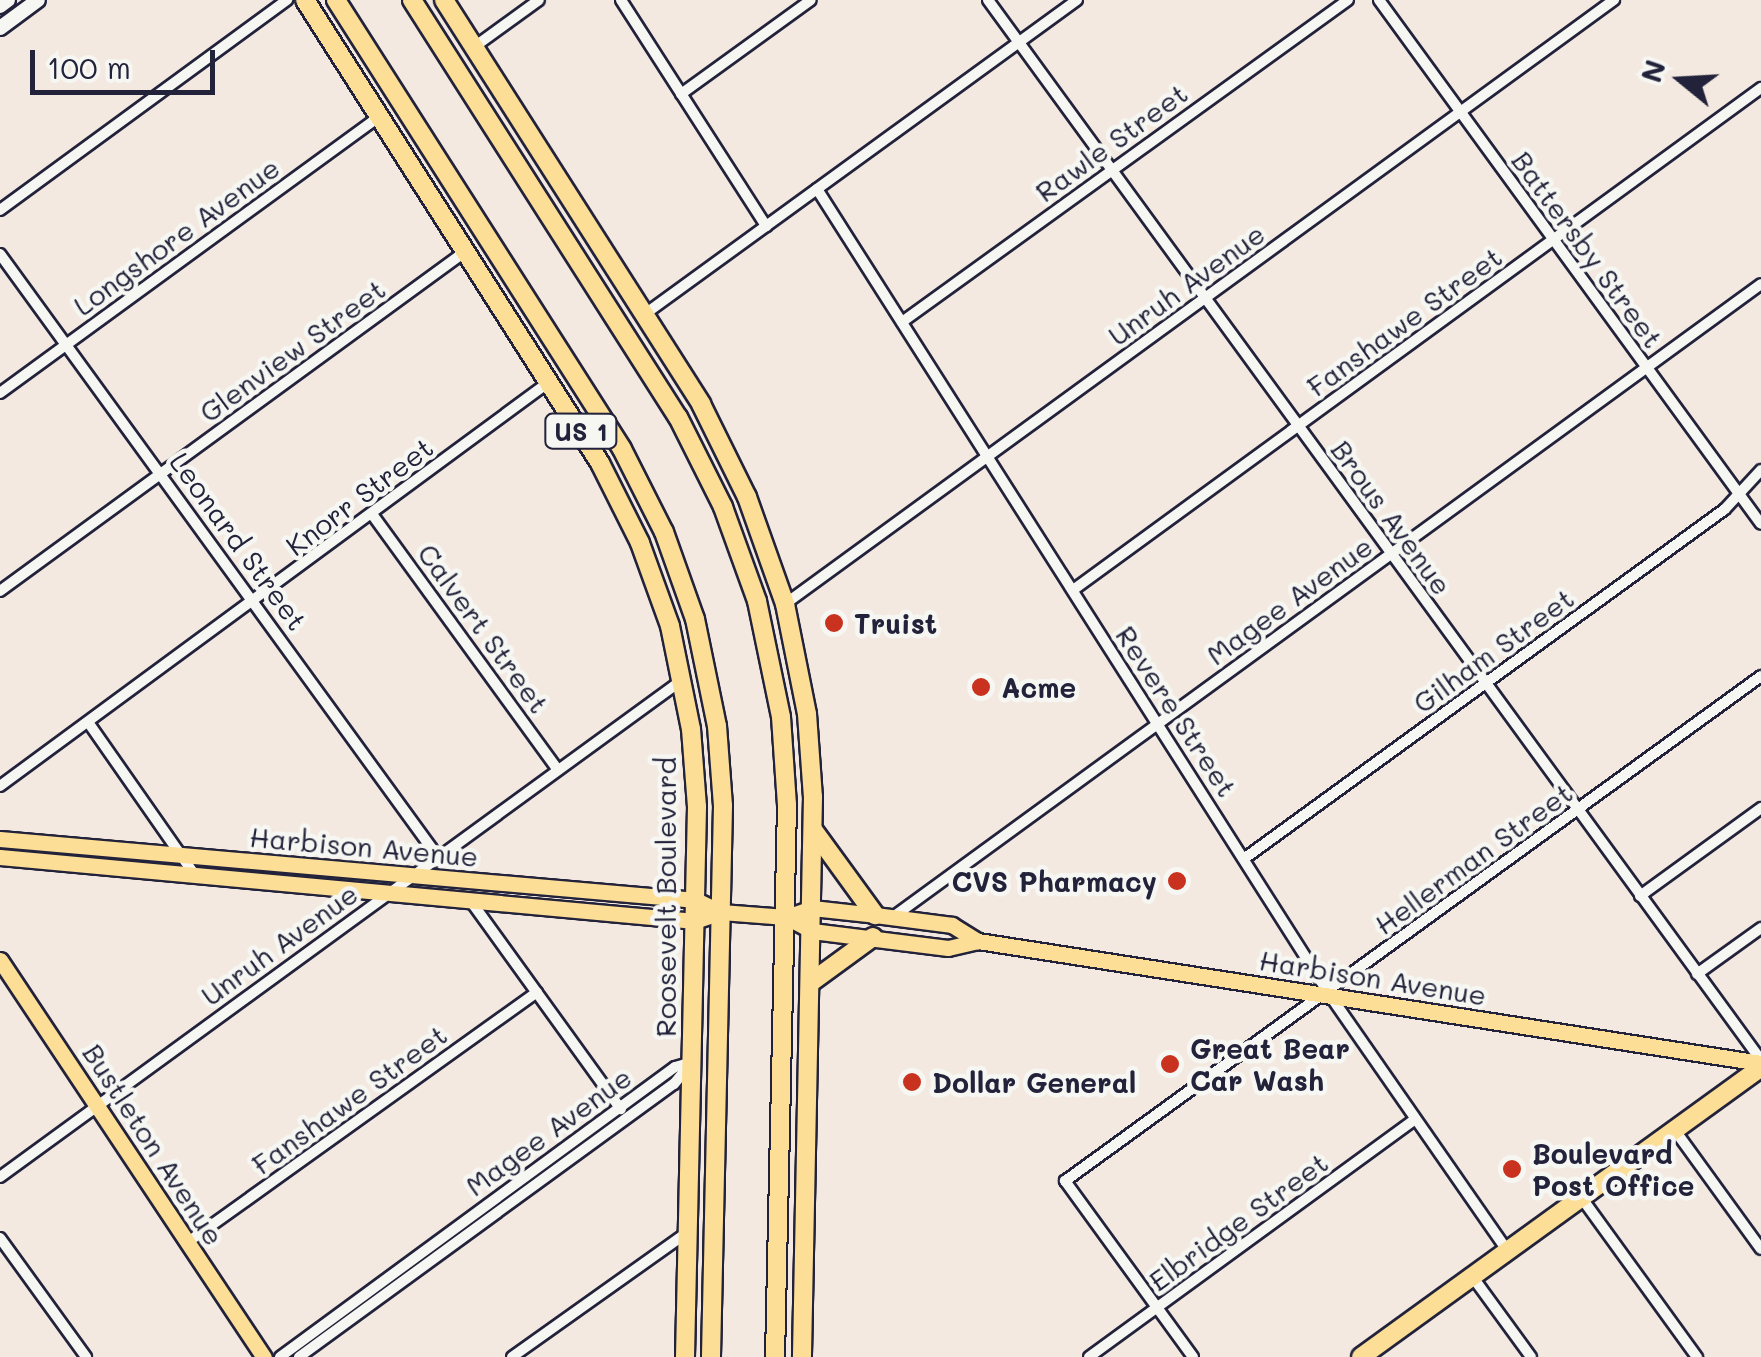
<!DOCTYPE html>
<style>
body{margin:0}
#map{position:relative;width:1761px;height:1357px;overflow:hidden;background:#f3e9e0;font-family:Mali,sans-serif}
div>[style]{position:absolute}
.roads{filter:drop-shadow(2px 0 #22223b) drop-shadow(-2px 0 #22223b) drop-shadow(0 2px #22223b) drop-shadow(0 -2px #22223b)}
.street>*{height:10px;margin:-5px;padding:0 5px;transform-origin:5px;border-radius:5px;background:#f6f6f2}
.secondary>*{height:14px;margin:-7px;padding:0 7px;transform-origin:7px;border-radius:7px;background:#f6f6f2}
.primary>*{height:15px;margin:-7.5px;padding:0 7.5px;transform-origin:7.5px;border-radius:7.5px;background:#fcde96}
.highway>*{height:18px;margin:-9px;padding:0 9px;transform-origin:9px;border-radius:9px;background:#fcde96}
.dots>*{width:28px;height:28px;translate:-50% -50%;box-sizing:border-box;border:5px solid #f6f6f2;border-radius:50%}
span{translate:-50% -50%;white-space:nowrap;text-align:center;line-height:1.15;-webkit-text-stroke:9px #f6f6f2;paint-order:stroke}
.shield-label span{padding:2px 8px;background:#f6f6f2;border:2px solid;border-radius:8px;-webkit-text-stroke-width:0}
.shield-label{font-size:25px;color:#22223b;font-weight:700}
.street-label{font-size:28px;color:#22223b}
.poi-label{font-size:28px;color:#22223b;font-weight:700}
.left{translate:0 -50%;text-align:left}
.right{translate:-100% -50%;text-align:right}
.north{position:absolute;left:1631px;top:30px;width:100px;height:100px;-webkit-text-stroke:8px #f6f6f2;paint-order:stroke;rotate:288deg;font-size:28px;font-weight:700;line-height:40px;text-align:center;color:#22223b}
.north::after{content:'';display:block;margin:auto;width:35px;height:45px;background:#22223b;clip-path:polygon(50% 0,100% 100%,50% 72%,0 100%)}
.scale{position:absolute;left:30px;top:50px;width:185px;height:45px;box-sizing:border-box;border:5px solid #22223b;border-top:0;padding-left:12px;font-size:30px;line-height:35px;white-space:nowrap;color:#22223b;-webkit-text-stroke:8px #f6f6f2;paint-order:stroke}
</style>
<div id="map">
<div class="roads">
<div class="street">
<div style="left:621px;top:0;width:269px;rotate:57.3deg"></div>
<div style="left:988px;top:0;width:1312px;rotate:53.9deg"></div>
<div style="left:1379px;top:0;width:648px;rotate:53.91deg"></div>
<div style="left:474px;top:47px;width:80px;rotate:-35.9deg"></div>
<div style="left:681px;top:94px;width:160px;rotate:-35.9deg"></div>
<div style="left:817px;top:189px;width:954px;rotate:57.54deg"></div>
<div style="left:1329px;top:994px;width:312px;rotate:55.2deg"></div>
<div style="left:0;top:210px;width:356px;rotate:-36.2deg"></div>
<div style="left:0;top:254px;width:745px;rotate:54.01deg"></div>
<div style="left:645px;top:314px;width:534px;rotate:-36.01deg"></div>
<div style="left:902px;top:322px;width:550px;rotate:-35.83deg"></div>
<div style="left:0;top:393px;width:469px;rotate:-36.1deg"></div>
<div style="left:372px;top:514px;width:316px;rotate:54deg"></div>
<div style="left:1073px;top:590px;width:852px;rotate:-36.12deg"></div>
<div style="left:0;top:591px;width:577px;rotate:-36.12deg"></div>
<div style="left:785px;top:604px;width:1026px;rotate:-36.08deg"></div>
<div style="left:88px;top:722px;width:185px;rotate:55.1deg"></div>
<div style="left:0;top:786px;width:682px;rotate:-36.35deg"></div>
<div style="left:1245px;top:858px;width:593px;rotate:-36.02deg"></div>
<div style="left:1725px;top:509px;width:53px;rotate:-47.3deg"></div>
<div style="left:1640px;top:896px;width:150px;rotate:-36deg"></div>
<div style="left:470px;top:900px;width:258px;rotate:54.2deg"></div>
<div style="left:893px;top:917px;width:1074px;rotate:-36.1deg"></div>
<div style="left:1697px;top:974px;width:79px;rotate:-35.7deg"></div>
<div style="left:1674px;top:1129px;width:148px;rotate:54.1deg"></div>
<div style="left:0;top:1177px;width:844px;rotate:-36.08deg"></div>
<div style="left:1581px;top:1197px;width:198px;rotate:54.1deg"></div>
<div style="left:0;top:1238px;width:147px;rotate:54.1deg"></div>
<div style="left:188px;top:1242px;width:429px;rotate:-35.6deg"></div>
<div style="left:1472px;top:1276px;width:100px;rotate:53.9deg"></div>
<div style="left:280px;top:1357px;width:490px;rotate:-36.3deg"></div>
<div style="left:675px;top:1067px;width:18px;rotate:-16deg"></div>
<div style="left:299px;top:1357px;width:464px;rotate:-36.1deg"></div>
<div style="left:674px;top:1084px;width:27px;rotate:-51deg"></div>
<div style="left:512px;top:1357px;width:216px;rotate:-35.4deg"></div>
<div style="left:1089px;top:1357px;width:401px;rotate:-36.1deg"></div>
<div style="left:1193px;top:1357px;width:218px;rotate:-126deg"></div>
<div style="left:1065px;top:1181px;width:860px;rotate:-35.96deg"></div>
</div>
<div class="secondary">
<div style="left:0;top:6px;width:10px;rotate:-37deg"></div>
<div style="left:0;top:28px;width:47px;rotate:-36.4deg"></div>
</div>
<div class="primary">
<div style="left:0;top:839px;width:699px;rotate:5.01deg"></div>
<div style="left:696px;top:900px;width:28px;rotate:26deg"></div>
<div style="left:721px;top:912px;width:65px;rotate:4.4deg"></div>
<div style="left:786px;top:917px;width:30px;rotate:28deg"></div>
<div style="left:812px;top:931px;width:137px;rotate:7.1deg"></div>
<div style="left:948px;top:948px;width:31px;rotate:-13deg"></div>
<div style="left:978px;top:941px;width:792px;rotate:8.86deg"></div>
<div style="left:0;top:857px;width:698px;rotate:5.26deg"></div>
<div style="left:695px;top:921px;width:28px;rotate:-19deg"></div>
<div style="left:786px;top:917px;width:28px;rotate:-19deg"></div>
<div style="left:812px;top:908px;width:63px;rotate:6.3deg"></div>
<div style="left:875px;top:915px;width:78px;rotate:7.4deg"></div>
<div style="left:952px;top:925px;width:31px;rotate:32deg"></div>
<div style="left:0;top:960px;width:477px;rotate:56.4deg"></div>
</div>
<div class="highway">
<div style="left:305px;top:0;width:549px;rotate:57.5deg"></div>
<div style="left:600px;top:463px;width:89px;rotate:63.4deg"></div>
<div style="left:640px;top:543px;width:88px;rotate:70.1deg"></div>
<div style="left:670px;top:626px;width:105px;rotate:78.5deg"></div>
<div style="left:691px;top:729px;width:78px;rotate:85.6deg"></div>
<div style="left:697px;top:807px;width:550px;rotate:91.25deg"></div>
<div style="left:336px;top:0;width:532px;rotate:57.5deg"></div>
<div style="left:622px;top:449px;width:93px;rotate:63.2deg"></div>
<div style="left:664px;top:532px;width:92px;rotate:70.4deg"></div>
<div style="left:695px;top:619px;width:109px;rotate:78.4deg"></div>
<div style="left:717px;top:726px;width:80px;rotate:85.7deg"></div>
<div style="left:723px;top:806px;width:551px;rotate:91.25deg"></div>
<div style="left:412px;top:0;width:495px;rotate:57.5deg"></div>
<div style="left:678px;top:417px;width:101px;rotate:63.4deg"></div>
<div style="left:723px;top:507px;width:100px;rotate:70.1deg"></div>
<div style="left:757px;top:601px;width:118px;rotate:78.3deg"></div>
<div style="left:781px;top:717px;width:87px;rotate:86.1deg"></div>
<div style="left:787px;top:804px;width:553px;rotate:91.24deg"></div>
<div style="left:444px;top:0;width:479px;rotate:57.5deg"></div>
<div style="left:701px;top:404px;width:104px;rotate:63.7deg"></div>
<div style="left:747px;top:497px;width:114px;rotate:70.4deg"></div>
<div style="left:785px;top:604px;width:112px;rotate:78.7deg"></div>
<div style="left:807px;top:714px;width:83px;rotate:85.9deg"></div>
<div style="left:813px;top:797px;width:560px;rotate:91.13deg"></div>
<div style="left:814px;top:831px;width:104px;rotate:54deg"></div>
<div style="left:810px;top:983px;width:78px;rotate:-36.1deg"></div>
<div style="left:1361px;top:1357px;width:494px;rotate:-35.9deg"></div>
</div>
</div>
<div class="dots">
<div style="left:834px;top:623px;background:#c8321e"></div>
<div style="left:981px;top:687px;background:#c8321e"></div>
<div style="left:1177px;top:881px;background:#c8321e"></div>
<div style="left:1170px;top:1064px;background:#c8321e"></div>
<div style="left:912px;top:1082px;background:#c8321e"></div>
<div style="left:1512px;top:1169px;background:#c8321e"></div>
</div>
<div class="shield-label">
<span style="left:581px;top:431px">US 1</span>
</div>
<div class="street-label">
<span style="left:1111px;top:142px;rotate:-36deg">Rawle Street</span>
<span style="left:176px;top:236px;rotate:-36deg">Longshore Avenue</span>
<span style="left:1588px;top:249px;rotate:54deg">Battersby Street</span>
<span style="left:1186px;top:284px;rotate:-36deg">Unruh Avenue</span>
<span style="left:1404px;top:321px;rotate:-36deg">Fanshawe Street</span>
<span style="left:292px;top:350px;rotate:-36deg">Glenview Street</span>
<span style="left:359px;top:496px;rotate:-37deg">Knorr Street</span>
<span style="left:1392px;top:517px;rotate:54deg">Brous Avenue</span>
<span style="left:239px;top:541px;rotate:54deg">Leonard Street</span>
<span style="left:1289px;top:600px;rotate:-36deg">Magee Avenue</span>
<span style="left:484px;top:628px;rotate:54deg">Calvert Street</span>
<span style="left:1493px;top:650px;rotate:-36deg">Gilham Street</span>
<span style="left:1177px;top:711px;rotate:57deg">Revere Street</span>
<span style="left:364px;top:846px;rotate:5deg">Harbison Avenue</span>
<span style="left:1473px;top:858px;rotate:-36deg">Hellerman Street</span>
<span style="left:665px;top:897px;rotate:-90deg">Roosevelt Boulevard</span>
<span style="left:279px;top:944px;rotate:-36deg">Unruh Avenue</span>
<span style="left:1373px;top:977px;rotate:9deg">Harbison Avenue</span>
<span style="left:349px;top:1099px;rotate:-36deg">Fanshawe Street</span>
<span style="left:548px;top:1131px;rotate:-36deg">Magee Avenue</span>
<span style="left:154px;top:1144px;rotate:57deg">Bustleton Avenue</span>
<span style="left:1238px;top:1221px;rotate:-36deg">Elbridge Street</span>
</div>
<div class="poi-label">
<span class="left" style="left:854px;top:623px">Truist</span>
<span class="left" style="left:1001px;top:687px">Acme</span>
<span class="right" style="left:1157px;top:881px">CVS Pharmacy</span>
<span class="left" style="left:1190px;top:1064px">Great Bear<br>Car Wash</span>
<span class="left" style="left:932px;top:1082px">Dollar General</span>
<span class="left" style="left:1532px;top:1169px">Boulevard<br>Post Office</span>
</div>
<div class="north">N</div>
<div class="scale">100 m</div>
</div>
